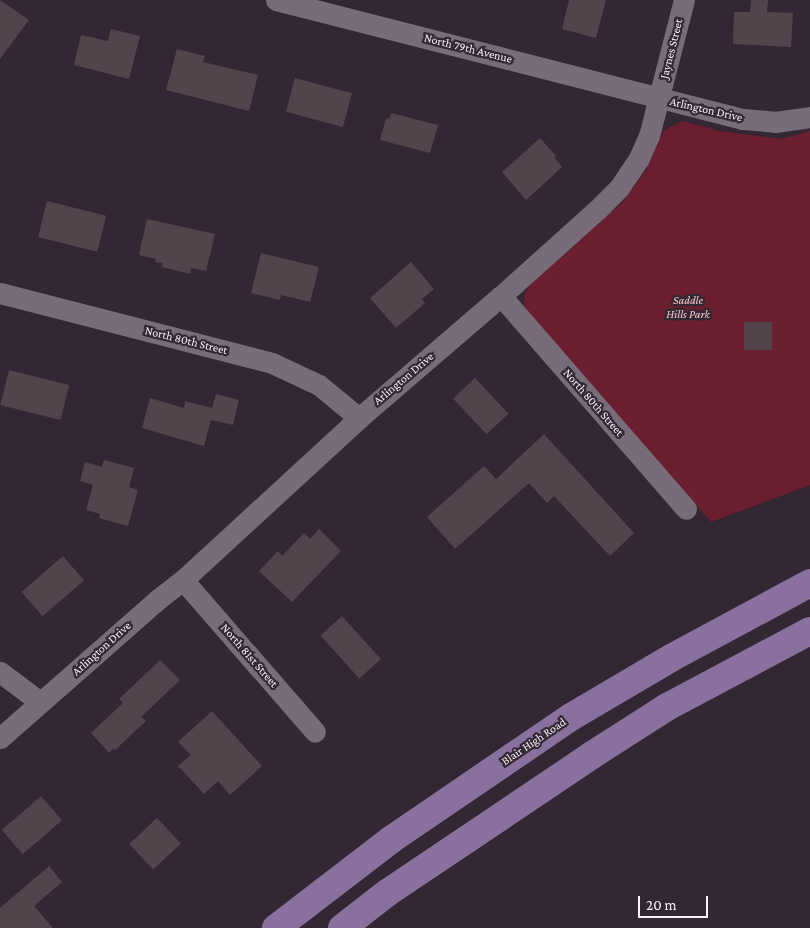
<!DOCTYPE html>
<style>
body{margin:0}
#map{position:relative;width:810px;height:928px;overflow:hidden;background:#322732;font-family:"Crimson Pro",serif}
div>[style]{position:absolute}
.green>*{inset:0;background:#6a1e2f}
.building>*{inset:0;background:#53444b;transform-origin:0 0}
.minor>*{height:21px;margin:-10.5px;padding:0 10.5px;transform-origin:10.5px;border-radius:10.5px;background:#786c78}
.primary>*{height:28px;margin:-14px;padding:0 14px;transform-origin:14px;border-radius:14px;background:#88719e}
span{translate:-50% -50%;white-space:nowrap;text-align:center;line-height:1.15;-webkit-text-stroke:4.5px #322732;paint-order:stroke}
.street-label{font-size:12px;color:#f9f1f8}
.park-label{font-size:12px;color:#fec7cd;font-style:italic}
.scale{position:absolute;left:638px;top:896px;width:70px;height:22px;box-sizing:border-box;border:2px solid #f9f1f8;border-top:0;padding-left:6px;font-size:15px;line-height:18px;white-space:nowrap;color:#f9f1f8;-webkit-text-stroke:4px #322732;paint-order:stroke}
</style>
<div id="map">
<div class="green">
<div style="clip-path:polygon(683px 121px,719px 131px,781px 139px,810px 131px,810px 485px,711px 522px,529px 313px,524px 304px,525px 294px,530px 285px,623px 202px,646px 170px,664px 130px)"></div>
</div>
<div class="building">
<div style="clip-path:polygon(0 0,29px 20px,0 59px)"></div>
<div style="clip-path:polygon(569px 0,606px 0,596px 38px,562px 29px)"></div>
<div style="clip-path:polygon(751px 0,768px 0,767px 12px,793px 13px,791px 47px,733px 44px,734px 12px,750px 12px)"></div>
<div style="clip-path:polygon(111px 29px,140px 36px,129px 79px,74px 65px,81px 35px,108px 41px)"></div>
<div style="clip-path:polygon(177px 49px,205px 56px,203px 62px,258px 75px,249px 111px,166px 90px)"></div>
<div style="left:295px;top:78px;width:59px;height:35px;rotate:15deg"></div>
<div style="clip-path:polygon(391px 113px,438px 125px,430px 153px,380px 140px,386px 118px,389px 119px)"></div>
<div style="clip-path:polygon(540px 138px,556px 156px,554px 157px,562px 167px,526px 200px,502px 172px)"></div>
<div style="left:47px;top:201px;width:61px;height:37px;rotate:14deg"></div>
<div style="clip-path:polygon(147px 219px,215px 234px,206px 271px,191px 268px,190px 274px,162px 267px,163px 263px,155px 262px,156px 259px,139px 255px)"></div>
<div style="clip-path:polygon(261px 253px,319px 267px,310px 302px,281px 295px,280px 300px,251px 293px)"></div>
<div style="clip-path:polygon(411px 262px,434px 289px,422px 299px,425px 303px,396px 328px,370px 298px)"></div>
<div style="left:744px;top:322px;width:28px;height:28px"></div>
<div style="left:9px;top:370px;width:62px;height:36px;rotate:14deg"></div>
<div style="left:475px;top:378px;width:49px;height:30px;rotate:47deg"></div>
<div style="clip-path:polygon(216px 394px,239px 400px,233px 425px,211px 420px,204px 446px,142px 428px,150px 398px,184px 408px,185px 401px,212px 408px)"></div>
<div style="clip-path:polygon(544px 434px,634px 533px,610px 556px,554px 496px,547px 503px,529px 483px,455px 549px,427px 517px,484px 466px,496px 479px)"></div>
<div style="clip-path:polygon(104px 460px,134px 468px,129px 487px,138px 490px,128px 526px,99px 518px,100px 514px,86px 510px,93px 485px,80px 481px,85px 462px,102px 467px)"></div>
<div style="clip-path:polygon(319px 529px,341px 551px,292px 602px,259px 571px,278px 551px,282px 556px,304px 533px,310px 539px)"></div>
<div style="left:63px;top:556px;width:32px;height:55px;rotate:49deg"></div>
<div style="left:342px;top:616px;width:58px;height:29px;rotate:48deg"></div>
<div style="clip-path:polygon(160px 660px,180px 680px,141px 717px,146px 721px,115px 750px,114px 748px,109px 753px,91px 733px,123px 703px,119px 699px)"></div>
<div style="clip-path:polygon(212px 711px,262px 766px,230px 795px,218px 781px,204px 794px,178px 766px,191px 755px,178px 742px)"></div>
<div style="left:41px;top:796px;width:32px;height:52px;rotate:49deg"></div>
<div style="left:157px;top:818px;width:35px;height:38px;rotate:47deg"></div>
<div style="clip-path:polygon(49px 866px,62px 882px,34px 906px,53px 928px,0 928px,0 908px)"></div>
</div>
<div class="minor">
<div style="left:276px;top:0;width:482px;rotate:14.3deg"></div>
<div style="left:743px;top:119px;width:32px;rotate:5deg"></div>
<div style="left:775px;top:122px;width:35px;rotate:-8deg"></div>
<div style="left:0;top:293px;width:281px;rotate:14.4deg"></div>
<div style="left:272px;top:363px;width:52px;rotate:25.1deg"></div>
<div style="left:319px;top:385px;width:52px;rotate:39.5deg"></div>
<div style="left:501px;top:296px;width:282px;rotate:49deg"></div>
<div style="left:183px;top:580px;width:201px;rotate:49deg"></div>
<div style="left:0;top:672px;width:50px;rotate:36.9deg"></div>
<div style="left:0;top:738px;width:209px;rotate:-41.3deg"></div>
<div style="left:157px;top:600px;width:33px;rotate:-38deg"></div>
<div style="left:183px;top:580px;width:239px;rotate:-42.6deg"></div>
<div style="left:359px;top:418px;width:187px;rotate:-40.7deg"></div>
<div style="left:501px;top:296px;width:130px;rotate:-41.9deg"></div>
<div style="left:598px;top:209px;width:30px;rotate:-45deg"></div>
<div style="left:619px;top:188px;width:36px;rotate:-56deg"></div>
<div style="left:639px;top:158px;width:24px;rotate:-66deg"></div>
<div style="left:649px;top:136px;width:140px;rotate:-75.6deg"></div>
</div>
<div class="primary">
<div style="left:276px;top:928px;width:146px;rotate:-37.5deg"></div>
<div style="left:392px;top:839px;width:217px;rotate:-34.3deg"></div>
<div style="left:571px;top:717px;width:116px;rotate:-30.5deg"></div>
<div style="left:671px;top:658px;width:158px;rotate:-28.3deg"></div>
<div style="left:342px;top:928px;width:57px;rotate:-37.9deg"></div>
<div style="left:387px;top:893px;width:247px;rotate:-33.9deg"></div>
<div style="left:592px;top:755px;width:89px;rotate:-32.6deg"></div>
<div style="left:667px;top:707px;width:162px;rotate:-28deg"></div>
</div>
<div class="street-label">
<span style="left:468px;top:49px;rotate:14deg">North 79th Avenue</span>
<span style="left:672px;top:49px;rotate:-76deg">Jaynes Street</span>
<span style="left:706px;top:110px;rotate:13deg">Arlington Drive</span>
<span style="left:186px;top:341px;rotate:14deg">North 80th Street</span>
<span style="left:404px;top:379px;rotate:-40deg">Arlington Drive</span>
<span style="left:593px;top:403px;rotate:49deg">North 80th Street</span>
<span style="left:102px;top:649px;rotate:-42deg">Arlington Drive</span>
<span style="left:249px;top:656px;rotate:49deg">North 81st Street</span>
<span style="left:534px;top:742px;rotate:-34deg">Blair High Road</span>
</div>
<div class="park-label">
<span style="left:688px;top:308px">Saddle<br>Hills Park</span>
</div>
<div class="scale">20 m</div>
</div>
